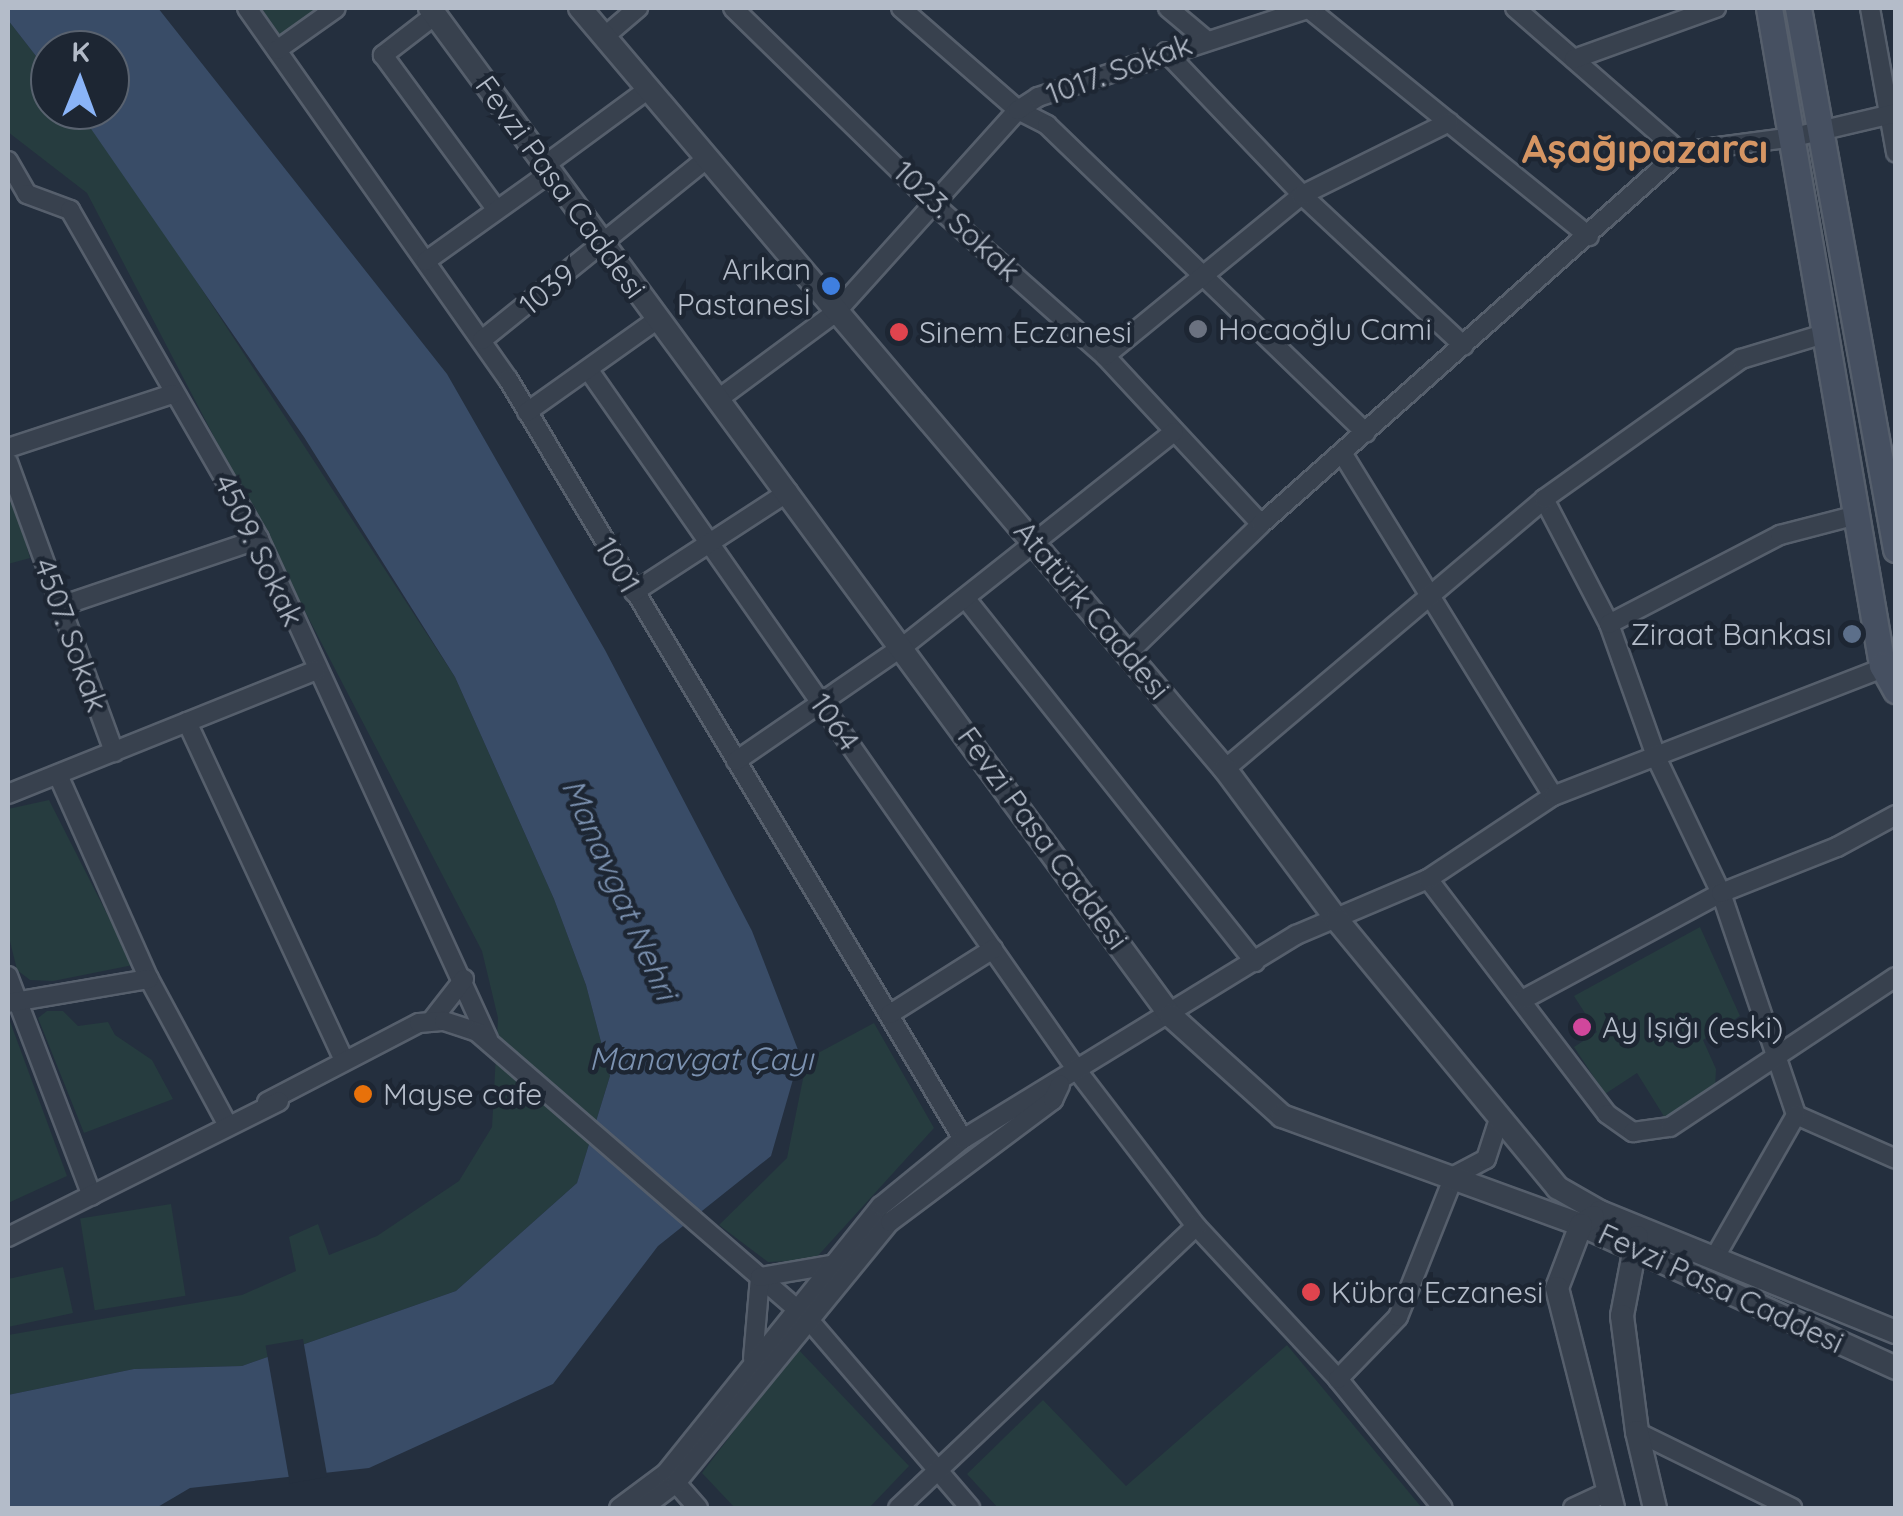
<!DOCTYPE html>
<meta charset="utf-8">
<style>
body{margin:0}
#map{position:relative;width:1903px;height:1516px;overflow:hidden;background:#242f3e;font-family:Quicksand,sans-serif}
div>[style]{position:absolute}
.green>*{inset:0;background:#263c3f;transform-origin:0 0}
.water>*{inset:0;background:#394c67}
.pier>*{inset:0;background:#242f3e;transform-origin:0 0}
.roads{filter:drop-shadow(2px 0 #565f6c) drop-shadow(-2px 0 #565f6c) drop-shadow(0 2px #565f6c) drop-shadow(0 -2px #565f6c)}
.minor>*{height:18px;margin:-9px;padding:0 9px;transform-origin:9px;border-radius:9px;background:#38414e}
.tertiary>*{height:22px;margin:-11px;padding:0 11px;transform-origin:11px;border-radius:11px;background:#38414e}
.secondary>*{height:25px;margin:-12.5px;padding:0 12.5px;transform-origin:12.5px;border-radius:12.5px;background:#465061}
.dots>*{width:28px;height:28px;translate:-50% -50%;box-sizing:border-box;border:5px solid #1d2633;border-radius:50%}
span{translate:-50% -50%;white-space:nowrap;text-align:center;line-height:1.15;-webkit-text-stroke:9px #1d2633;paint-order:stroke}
.street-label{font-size:30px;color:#b4bcc9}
.poi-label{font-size:30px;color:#b4bcc9}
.right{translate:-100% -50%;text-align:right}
.left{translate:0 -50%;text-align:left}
.water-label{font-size:32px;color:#7c92b1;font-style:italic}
.district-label{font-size:40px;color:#d59563;font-weight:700}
.frame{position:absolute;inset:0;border:10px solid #b4bcc9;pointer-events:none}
.north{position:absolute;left:30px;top:30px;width:100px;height:100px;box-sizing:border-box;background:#1d2633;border:2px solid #59626f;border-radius:50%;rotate:1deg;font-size:28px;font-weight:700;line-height:40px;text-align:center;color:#b4bcc9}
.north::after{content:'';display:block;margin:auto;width:35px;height:45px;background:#8ab4f8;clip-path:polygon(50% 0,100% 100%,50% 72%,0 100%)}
</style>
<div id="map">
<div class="green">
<div style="clip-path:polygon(256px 8px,323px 8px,279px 39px)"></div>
<div style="clip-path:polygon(8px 20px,50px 74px,50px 110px,78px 110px,122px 167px,455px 677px,554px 899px,586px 985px,610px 1076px,577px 1183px,456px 1291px,242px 1366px,134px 1369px,8px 1395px,8px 1335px,242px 1295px,296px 1271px,289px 1237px,318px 1224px,329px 1255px,377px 1236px,459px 1181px,492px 1127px,498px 1018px,482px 951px,87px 193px,8px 132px)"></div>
<div style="clip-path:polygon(8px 481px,30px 558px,8px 564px)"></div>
<div style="clip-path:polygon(49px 800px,133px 965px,53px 981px,30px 980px,17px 970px,8px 933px,8px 809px)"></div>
<div style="clip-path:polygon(1700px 927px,1740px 1016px,1703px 1040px,1716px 1069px,1715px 1089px,1665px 1118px,1637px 1073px,1605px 1094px,1574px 1047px,1597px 1032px,1574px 996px)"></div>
<div style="clip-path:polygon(47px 1011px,63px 1011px,78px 1026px,108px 1022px,115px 1035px,152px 1060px,173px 1099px,84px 1133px,38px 1018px)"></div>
<div style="clip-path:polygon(8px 1016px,67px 1176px,8px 1203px)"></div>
<div style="clip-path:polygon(874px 1023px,934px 1128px,814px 1260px,768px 1262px,719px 1225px,787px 1158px,807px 1059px)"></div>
<div style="left:171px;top:1204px;width:93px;height:92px;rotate:81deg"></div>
<div style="clip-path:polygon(63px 1267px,73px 1313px,8px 1327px,8px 1279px)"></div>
<div style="clip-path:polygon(1287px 1345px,1422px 1508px,998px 1508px,967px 1474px,1043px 1400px,1126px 1486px)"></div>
<div style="clip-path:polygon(797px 1348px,909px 1466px,869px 1508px,735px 1508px,702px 1473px)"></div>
</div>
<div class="water">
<div style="clip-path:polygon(8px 8px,158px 8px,447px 374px,605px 650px,752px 931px,800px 1055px,771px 1156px,658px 1246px,553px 1384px,369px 1468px,190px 1488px,156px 1508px,8px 1508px,8px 1395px,134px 1369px,242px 1366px,456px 1291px,577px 1183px,610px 1076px,586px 985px,554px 899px,455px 677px,304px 437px,78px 110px,110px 110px,110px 50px,50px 50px,50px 74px,8px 20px)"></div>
</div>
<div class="pier">
<div style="left:303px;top:1339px;width:140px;height:38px;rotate:80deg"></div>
</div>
<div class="roads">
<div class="minor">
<div style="left:247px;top:8px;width:454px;rotate:54.9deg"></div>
<div style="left:508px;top:379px;width:886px;rotate:59.09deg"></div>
<div style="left:733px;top:8px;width:285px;rotate:44.3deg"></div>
<div style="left:937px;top:207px;width:225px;rotate:41.6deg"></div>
<div style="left:1105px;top:356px;width:229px;rotate:47.1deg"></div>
<div style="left:901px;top:8px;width:155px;rotate:41.1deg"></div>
<div style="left:1018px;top:110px;width:33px;rotate:27deg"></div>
<div style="left:1047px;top:125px;width:443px;rotate:44deg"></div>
<div style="left:1168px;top:8px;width:48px;rotate:40deg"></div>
<div style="left:1308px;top:8px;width:362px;rotate:39.1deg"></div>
<div style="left:1515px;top:8px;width:219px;rotate:41.1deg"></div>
<div style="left:1870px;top:8px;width:147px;rotate:79.8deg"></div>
<div style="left:435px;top:15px;width:66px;rotate:142.4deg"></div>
<div style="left:383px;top:55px;width:192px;rotate:53.7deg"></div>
<div style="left:604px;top:37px;width:45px;rotate:-40.5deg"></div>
<div style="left:277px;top:50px;width:72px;rotate:-35.4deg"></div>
<div style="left:1166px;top:52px;width:197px;rotate:46.4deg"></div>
<div style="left:1302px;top:195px;width:221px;rotate:43deg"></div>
<div style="left:1574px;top:59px;width:151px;rotate:-19.8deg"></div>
<div style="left:8px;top:161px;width:38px;rotate:60deg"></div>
<div style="left:27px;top:194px;width:46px;rotate:20.4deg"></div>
<div style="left:70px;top:210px;width:379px;rotate:60.1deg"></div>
<div style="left:259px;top:539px;width:550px;rotate:65.39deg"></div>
<div style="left:545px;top:165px;width:127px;rotate:-36.3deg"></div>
<div style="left:426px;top:261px;width:153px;rotate:-35.5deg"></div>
<div style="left:482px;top:340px;width:285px;rotate:-38.9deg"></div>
<div style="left:1105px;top:356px;width:254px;rotate:-39.3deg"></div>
<div style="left:1302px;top:195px;width:164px;rotate:-26.4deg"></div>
<div style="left:590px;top:372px;width:855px;rotate:55.1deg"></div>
<div style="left:1079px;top:1073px;width:193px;rotate:52.6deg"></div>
<div style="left:1196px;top:1226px;width:209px;rotate:47.1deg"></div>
<div style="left:1338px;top:1379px;width:166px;rotate:50.9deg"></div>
<div style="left:717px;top:400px;width:148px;rotate:-36.5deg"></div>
<div style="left:836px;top:312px;width:272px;rotate:-48deg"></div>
<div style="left:1018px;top:110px;width:24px;rotate:-33deg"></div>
<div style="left:1038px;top:97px;width:286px;rotate:-18.1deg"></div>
<div style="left:527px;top:412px;width:161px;rotate:-35.4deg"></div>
<div style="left:8px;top:448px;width:173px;rotate:-18.2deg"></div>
<div style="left:1344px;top:456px;width:399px;rotate:58.4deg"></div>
<div style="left:8px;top:462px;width:309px;rotate:69.9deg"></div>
<div style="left:1544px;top:499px;width:141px;rotate:62.5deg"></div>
<div style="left:1609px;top:624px;width:143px;rotate:70.4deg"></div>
<div style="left:1657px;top:759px;width:148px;rotate:64.5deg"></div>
<div style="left:1721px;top:893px;width:234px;rotate:71.3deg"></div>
<div style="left:1796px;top:1115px;width:109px;rotate:23.7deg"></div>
<div style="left:634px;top:592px;width:184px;rotate:-33deg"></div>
<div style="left:966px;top:599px;width:464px;rotate:51.5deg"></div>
<div style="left:61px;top:606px;width:209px;rotate:-18.7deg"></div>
<div style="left:1609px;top:624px;width:193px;rotate:-27.5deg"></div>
<div style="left:1780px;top:535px;width:80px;rotate:-14.6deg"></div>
<div style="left:1128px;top:653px;width:185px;rotate:-44.1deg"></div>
<div style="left:1261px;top:524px;width:560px;rotate:-41.6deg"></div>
<div style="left:1680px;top:152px;width:115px;rotate:-7.5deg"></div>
<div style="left:1794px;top:137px;width:105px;rotate:-13.2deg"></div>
<div style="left:187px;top:722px;width:370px;rotate:65.1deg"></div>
<div style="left:736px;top:761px;width:205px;rotate:-34.5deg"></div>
<div style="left:905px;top:645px;width:343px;rotate:-38.4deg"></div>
<div style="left:1225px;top:769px;width:418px;rotate:-40.2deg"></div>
<div style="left:1544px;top:499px;width:242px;rotate:-35.4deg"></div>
<div style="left:1741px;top:359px;width:90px;rotate:-16.8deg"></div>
<div style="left:58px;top:775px;width:223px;rotate:66deg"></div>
<div style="left:149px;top:979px;width:162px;rotate:61.7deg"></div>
<div style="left:8px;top:794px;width:332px;rotate:-21.9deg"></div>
<div style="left:1428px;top:879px;width:295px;rotate:52.7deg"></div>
<div style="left:1607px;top:1114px;width:32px;rotate:35deg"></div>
<div style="left:1633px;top:1132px;width:37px;rotate:-8deg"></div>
<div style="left:1670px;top:1127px;width:271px;rotate:-33.6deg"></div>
<div style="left:8px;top:976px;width:235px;rotate:69.1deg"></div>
<div style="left:1524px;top:999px;width:224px;rotate:-28.3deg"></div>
<div style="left:1721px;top:893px;width:125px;rotate:-21.6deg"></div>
<div style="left:1837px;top:847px;width:67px;rotate:-28.5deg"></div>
<div style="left:8px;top:1003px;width:143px;rotate:-9.7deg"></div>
<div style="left:890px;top:1014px;width:122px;rotate:-32.3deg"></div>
<div style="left:432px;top:1020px;width:52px;rotate:-52deg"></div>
<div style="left:267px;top:1102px;width:171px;rotate:-27.5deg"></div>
<div style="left:419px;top:1023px;width:25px;rotate:-5deg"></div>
<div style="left:444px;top:1021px;width:35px;rotate:18deg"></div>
<div style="left:477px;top:1032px;width:440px;rotate:40.9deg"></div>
<div style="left:809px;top:1320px;width:248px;rotate:49.4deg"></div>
<div style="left:8px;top:1237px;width:303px;rotate:-26.6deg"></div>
<div style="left:1715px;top:1257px;width:163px;rotate:-60.3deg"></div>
<div style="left:753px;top:1359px;width:82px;rotate:-85.1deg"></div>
<div style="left:760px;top:1277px;width:72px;rotate:-9.6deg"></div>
<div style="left:1338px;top:1379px;width:86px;rotate:-45.9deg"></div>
<div style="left:1398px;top:1317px;width:152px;rotate:-68.3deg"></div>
<div style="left:1454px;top:1176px;width:36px;rotate:-28deg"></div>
<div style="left:1486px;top:1159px;width:40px;rotate:-72deg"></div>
<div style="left:1637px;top:1432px;width:173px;rotate:26.1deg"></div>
<div style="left:669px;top:1475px;width:44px;rotate:48.7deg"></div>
<div style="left:619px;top:1508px;width:59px;rotate:-36.7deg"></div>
<div style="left:666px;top:1473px;width:343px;rotate:-51.2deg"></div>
<div style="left:881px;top:1206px;width:106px;rotate:-39.3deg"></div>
<div style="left:963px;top:1139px;width:391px;rotate:-31.5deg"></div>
<div style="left:1296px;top:935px;width:143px;rotate:-23deg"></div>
<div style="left:1428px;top:879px;width:150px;rotate:-33.6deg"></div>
<div style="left:1553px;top:796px;width:368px;rotate:-21.2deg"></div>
<div style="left:643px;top:1508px;width:41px;rotate:-37.1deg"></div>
<div style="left:676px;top:1483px;width:338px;rotate:-50.7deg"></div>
<div style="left:890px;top:1222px;width:204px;rotate:-36.8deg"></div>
<div style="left:1053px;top:1100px;width:17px;rotate:-65deg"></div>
<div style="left:898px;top:1508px;width:410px;rotate:-43.4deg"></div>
<div style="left:1573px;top:1508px;width:38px;rotate:-25deg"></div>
</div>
<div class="tertiary">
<div style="left:430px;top:8px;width:1251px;rotate:53.68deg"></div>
<div style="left:1171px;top:1016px;width:149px;rotate:42deg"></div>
<div style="left:1282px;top:1116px;width:318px;rotate:20deg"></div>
<div style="left:1581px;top:1225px;width:346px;rotate:24.4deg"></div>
<div style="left:580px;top:8px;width:998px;rotate:49.72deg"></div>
<div style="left:1225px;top:769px;width:188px;rotate:53.4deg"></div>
<div style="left:1337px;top:920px;width:347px;rotate:50.5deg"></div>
<div style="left:1558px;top:1188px;width:48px;rotate:29.7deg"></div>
<div style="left:1600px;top:1212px;width:319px;rotate:22.1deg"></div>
<div style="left:1593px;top:1217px;width:14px;rotate:146deg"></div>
<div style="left:1581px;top:1225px;width:67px;rotate:110.9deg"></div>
<div style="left:1557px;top:1288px;width:227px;rotate:75.7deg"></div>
<div style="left:1637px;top:1237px;width:80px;rotate:100.8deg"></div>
<div style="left:1622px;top:1316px;width:117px;rotate:82.6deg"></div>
<div style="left:1637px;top:1432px;width:78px;rotate:76.7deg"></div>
</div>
<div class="secondary">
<div style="left:1769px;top:8px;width:667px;rotate:80.24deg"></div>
<div style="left:1882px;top:665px;width:29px;rotate:61deg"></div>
<div style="left:1798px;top:8px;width:550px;rotate:79.73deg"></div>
</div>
</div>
<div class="dots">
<div style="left:831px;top:286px;background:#3f7fe0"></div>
<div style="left:1198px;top:329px;background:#6b7280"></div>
<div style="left:899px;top:332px;background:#e0444e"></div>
<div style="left:1852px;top:634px;background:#5c6f8a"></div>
<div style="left:1582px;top:1027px;background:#d1479c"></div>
<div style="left:363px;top:1094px;background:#e8710a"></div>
<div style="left:1311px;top:1292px;background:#e0444e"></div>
</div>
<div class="street-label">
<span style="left:1119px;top:69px;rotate:-20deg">1017. Sokak</span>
<span style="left:561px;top:187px;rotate:54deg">Fevzi Pasa Caddesi</span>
<span style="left:957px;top:221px;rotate:43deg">1023. Sokak</span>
<span style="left:547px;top:289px;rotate:-39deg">1039</span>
<span style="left:259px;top:550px;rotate:64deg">4509. Sokak</span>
<span style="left:618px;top:565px;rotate:60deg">1001</span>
<span style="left:1092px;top:610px;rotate:50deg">Atatürk Caddesi</span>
<span style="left:71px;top:635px;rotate:70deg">4507. Sokak</span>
<span style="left:835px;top:722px;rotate:55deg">1064</span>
<span style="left:1043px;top:838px;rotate:54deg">Fevzi Pasa Caddesi</span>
<span style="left:1721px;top:1288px;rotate:25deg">Fevzi Pasa Caddesi</span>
</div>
<div class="poi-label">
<span class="right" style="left:811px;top:286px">Arıkan<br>Pastanesİ</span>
<span class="left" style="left:1218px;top:329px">Hocaoğlu Cami</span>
<span class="left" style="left:919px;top:332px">Sinem Eczanesi</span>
<span class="right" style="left:1832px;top:634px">Ziraat Bankası</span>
<span class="left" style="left:1602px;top:1027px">Ay Işığı (eski)</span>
<span class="left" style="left:383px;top:1094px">Mayse cafe</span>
<span class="left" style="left:1331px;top:1292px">Kübra Eczanesi</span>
</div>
<div class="water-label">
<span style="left:620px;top:889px;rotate:66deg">Manavgat Nehri</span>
<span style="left:701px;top:1058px">Manavgat Çayı</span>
</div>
<div class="district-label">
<span style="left:1645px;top:148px">Aşağıpazarcı</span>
</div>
<div class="frame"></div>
<div class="north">K</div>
</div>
